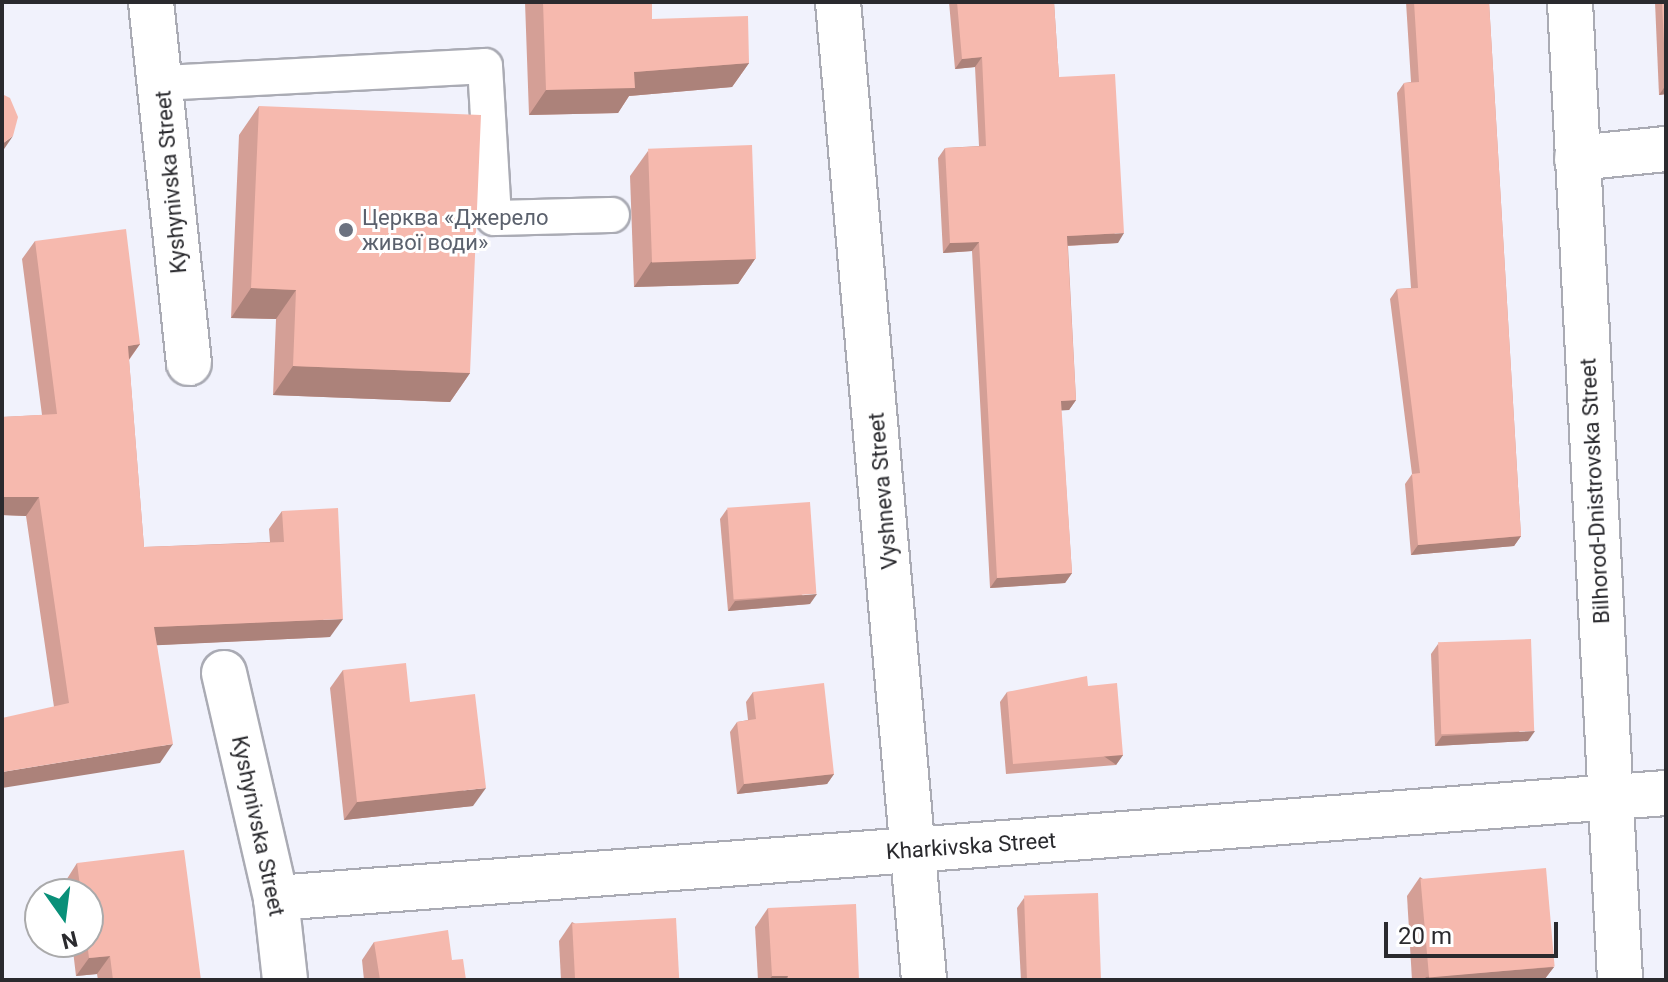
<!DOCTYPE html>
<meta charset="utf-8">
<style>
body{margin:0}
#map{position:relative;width:1668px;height:982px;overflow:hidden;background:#f1f2fc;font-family:Roboto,sans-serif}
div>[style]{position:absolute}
.roads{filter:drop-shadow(2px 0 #aaabb4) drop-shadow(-2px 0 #aaabb4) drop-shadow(0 2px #aaabb4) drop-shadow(0 -2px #aaabb4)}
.service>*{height:34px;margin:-17px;padding:0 17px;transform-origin:17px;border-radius:17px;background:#fff}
.minor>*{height:44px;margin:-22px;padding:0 22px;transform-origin:22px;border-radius:22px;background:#fff}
.wall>*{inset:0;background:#d49f96}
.shaded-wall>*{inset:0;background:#ac827a;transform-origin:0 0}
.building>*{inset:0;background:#f6b9ae;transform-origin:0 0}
.dots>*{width:22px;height:22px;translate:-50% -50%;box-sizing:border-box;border:4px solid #fff;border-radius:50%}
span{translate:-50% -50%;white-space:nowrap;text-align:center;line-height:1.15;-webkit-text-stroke:6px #fff;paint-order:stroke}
.street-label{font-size:22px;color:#2a2a2e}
.worship-label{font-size:22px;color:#5b616d}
.left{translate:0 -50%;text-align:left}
.frame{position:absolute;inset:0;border:4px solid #2a2a2e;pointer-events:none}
.north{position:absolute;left:24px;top:878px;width:80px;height:80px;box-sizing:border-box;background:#fff;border:2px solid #aaaaab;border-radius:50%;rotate:166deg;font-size:22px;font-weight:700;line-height:32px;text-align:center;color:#2a2a2e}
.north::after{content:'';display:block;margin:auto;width:28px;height:36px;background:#099079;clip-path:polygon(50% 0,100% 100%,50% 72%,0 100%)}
.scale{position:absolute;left:1384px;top:922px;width:174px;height:36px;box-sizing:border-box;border:4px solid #2a2a2e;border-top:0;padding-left:10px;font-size:24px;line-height:28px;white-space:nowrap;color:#2a2a2e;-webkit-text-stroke:6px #fff;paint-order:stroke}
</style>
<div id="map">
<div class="roads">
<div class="service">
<div style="left:162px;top:83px;width:323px;rotate:-3deg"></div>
<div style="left:485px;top:66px;width:152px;rotate:86.6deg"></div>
<div style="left:494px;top:218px;width:118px;rotate:-1.5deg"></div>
</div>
<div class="minor">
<div style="left:151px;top:2px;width:363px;rotate:84deg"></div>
<div style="left:838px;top:2px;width:982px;rotate:84.97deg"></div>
<div style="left:1570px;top:2px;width:979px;rotate:87.07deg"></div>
<div style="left:1577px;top:158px;width:89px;rotate:-5.8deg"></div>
<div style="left:224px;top:673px;width:231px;rotate:77deg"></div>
<div style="left:276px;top:898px;width:82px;rotate:83.7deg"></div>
<div style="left:276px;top:898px;width:1394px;rotate:-4.32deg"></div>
</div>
</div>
<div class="wall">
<div style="clip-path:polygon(525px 2px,652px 2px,652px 19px,749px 63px,732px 87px,629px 96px,618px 113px,529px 115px)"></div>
<div style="clip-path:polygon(949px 2px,1054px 2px,1059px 77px,1118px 243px,1068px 246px,1076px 400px,1069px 410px,1061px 410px,1072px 573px,1065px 583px,990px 588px,972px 251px,943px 253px,938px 158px,945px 148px,979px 146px,975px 67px,955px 69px)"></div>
<div style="clip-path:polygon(1406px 2px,1489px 2px,1521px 536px,1514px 546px,1411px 555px,1405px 484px,1412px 474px,1390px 299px,1397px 289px,1411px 288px,1397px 93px,1404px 83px,1411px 82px)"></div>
<div style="clip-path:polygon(1655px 2px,1666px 2px,1666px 94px,1659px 95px)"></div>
<div style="clip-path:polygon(259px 106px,470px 373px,450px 402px,273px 395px,276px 319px,231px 318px,239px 135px)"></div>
<div style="clip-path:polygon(648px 151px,755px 259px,738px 284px,634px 287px,630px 176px)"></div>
<div style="clip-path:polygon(35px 241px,140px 344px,129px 360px,144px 547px,270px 542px,269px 529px,282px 511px,330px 637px,157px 645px,160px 763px,54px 707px,26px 516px,2px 515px,2px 417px,42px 415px,22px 259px)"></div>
<div style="clip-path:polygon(727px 509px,810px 604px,728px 611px,720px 519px)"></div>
<div style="clip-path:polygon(1438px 644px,1528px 741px,1435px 746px,1431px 654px)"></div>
<div style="clip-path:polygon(343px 670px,410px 702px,473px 806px,344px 820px,330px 688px)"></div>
<div style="clip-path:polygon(1088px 686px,1123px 755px,1116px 765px,1006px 774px,1000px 702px,1007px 692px)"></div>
<div style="clip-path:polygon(753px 692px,834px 774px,827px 784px,737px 794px,730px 732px,737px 722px,748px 720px,746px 702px)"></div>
<div style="clip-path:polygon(77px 863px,201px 980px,98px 980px,97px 974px,76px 976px,72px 942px,88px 942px,88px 894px,66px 894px,65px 882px)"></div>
<div style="clip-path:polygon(1420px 877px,1554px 967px,1544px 980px,1412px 980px,1407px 896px)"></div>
<div style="clip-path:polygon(1024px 898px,1101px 980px,1021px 980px,1017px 908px)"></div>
<div style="clip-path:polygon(768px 908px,859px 980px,758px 980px,755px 927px)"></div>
<div style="clip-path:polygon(572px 922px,679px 980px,561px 980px,559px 941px)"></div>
<div style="clip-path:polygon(374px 942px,452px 960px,466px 980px,364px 980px,362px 960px)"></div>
</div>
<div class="shaded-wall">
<div style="clip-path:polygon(982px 57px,975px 67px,955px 69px,962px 59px)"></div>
<div style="clip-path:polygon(749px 63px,732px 87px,629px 96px,618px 113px,529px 115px,546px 90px,634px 72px)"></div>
<div style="clip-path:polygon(1666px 85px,1666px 94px,1659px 95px)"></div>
<div style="clip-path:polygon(13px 136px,2px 152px,2px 144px)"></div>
<div style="clip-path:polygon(1124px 233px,1118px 243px,1060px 246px,1067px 236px)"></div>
<div style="clip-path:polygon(979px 242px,972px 251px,943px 253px,950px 243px)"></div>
<div style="clip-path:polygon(755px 259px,738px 284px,634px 287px,651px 262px)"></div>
<div style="clip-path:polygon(251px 288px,296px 290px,276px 319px,231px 318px)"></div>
<div style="clip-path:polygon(140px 344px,127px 362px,128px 346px)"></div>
<div style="clip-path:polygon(293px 366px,470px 373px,450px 402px,273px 395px)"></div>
<div style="clip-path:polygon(1076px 400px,1069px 410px,1054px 411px,1061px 401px)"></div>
<div style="clip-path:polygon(2px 497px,39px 497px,26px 516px,2px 515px)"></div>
<div style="clip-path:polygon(1521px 536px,1514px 546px,1411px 555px,1418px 545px)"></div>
<div style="clip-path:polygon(1072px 573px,1065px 583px,990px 588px,997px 578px)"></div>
<div style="clip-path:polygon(817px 594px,810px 604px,728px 611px,735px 601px)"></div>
<div style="clip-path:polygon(343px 619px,330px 637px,141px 646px,154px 627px)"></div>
<div style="clip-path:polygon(1535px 731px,1528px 741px,1435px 746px,1442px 736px)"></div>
<div style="clip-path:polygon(173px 744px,160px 763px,2px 788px,2px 772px)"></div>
<div style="left:1123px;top:755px;width:12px;height:110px;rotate:125deg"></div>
<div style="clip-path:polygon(834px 774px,827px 784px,737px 794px,744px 784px)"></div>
<div style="clip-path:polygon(486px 788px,473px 806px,344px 820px,357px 802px)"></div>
<div style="clip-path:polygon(110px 956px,97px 974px,76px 976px,89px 958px)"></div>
<div style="clip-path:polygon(1554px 967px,1544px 980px,1424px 980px,1426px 977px)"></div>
<div style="clip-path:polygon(772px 976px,788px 976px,785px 980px,769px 980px)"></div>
</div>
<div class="building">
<div style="clip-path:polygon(543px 2px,652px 2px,652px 19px,748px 16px,749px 63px,634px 72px,635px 88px,546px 90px)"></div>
<div style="clip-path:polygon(957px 2px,1054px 2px,1059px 77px,1115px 74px,1124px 233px,1067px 236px,1076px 400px,1061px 401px,1072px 573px,997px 578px,979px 242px,950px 243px,945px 148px,986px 146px,982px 57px,962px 59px)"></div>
<div style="clip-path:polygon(1414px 2px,1489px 2px,1521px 536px,1418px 545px,1412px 474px,1420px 473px,1397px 289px,1418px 288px,1404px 83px,1419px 82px)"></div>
<div style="clip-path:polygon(1662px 2px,1666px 2px,1666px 85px)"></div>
<div style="clip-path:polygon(2px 94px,10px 98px,18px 117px,13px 136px,2px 144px)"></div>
<div style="clip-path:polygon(259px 106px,481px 115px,470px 373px,293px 366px,296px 290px,251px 288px)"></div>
<div style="left:752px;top:145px;width:114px;height:104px;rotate:88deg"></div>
<div style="clip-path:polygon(126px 229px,140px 344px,128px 346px,144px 547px,284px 542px,282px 511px,338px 508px,343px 619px,154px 627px,173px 744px,2px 772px,2px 718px,69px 703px,39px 497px,2px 497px,2px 417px,57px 414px,35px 241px)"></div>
<div style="left:810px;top:502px;width:92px;height:83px;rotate:86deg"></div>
<div style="left:1531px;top:639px;width:92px;height:93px;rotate:88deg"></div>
<div style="clip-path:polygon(406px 663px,410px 702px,475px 694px,486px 788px,357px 802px,343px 670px)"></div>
<div style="clip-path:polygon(1087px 676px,1088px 686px,1117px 683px,1123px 755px,1013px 764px,1007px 692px)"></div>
<div style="clip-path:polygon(824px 683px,834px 774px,744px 784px,737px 722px,756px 719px,753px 692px)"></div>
<div style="clip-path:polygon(184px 850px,201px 980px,113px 980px,110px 956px,89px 958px,87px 942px,88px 894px,81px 894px,77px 863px)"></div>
<div style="left:1546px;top:868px;width:99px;height:126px;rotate:85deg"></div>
<div style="left:1098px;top:893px;width:87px;height:74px;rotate:88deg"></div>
<div style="clip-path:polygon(856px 904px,859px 980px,788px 980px,788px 976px,772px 976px,768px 908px)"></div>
<div style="left:676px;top:918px;width:62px;height:104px;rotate:87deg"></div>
<div style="clip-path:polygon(448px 930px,452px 960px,463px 959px,466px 980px,380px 980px,374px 942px)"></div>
</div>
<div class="dots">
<div style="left:346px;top:230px;background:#6b7280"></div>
</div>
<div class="street-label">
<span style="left:171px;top:182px;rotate:-95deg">Kyshynivska Street</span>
<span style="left:883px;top:491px;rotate:-95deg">Vyshneva Street</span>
<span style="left:1595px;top:491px;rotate:-93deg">Bilhorod-Dnistrovska Street</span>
<span style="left:258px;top:826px;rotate:78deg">Kyshynivska Street</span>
<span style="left:971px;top:846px;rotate:-4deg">Kharkivska Street</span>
</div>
<div class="worship-label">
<span class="left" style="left:362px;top:230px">Церква «Джерело<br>живої води»</span>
</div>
<div class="frame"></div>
<div class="north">N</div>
<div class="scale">20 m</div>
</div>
